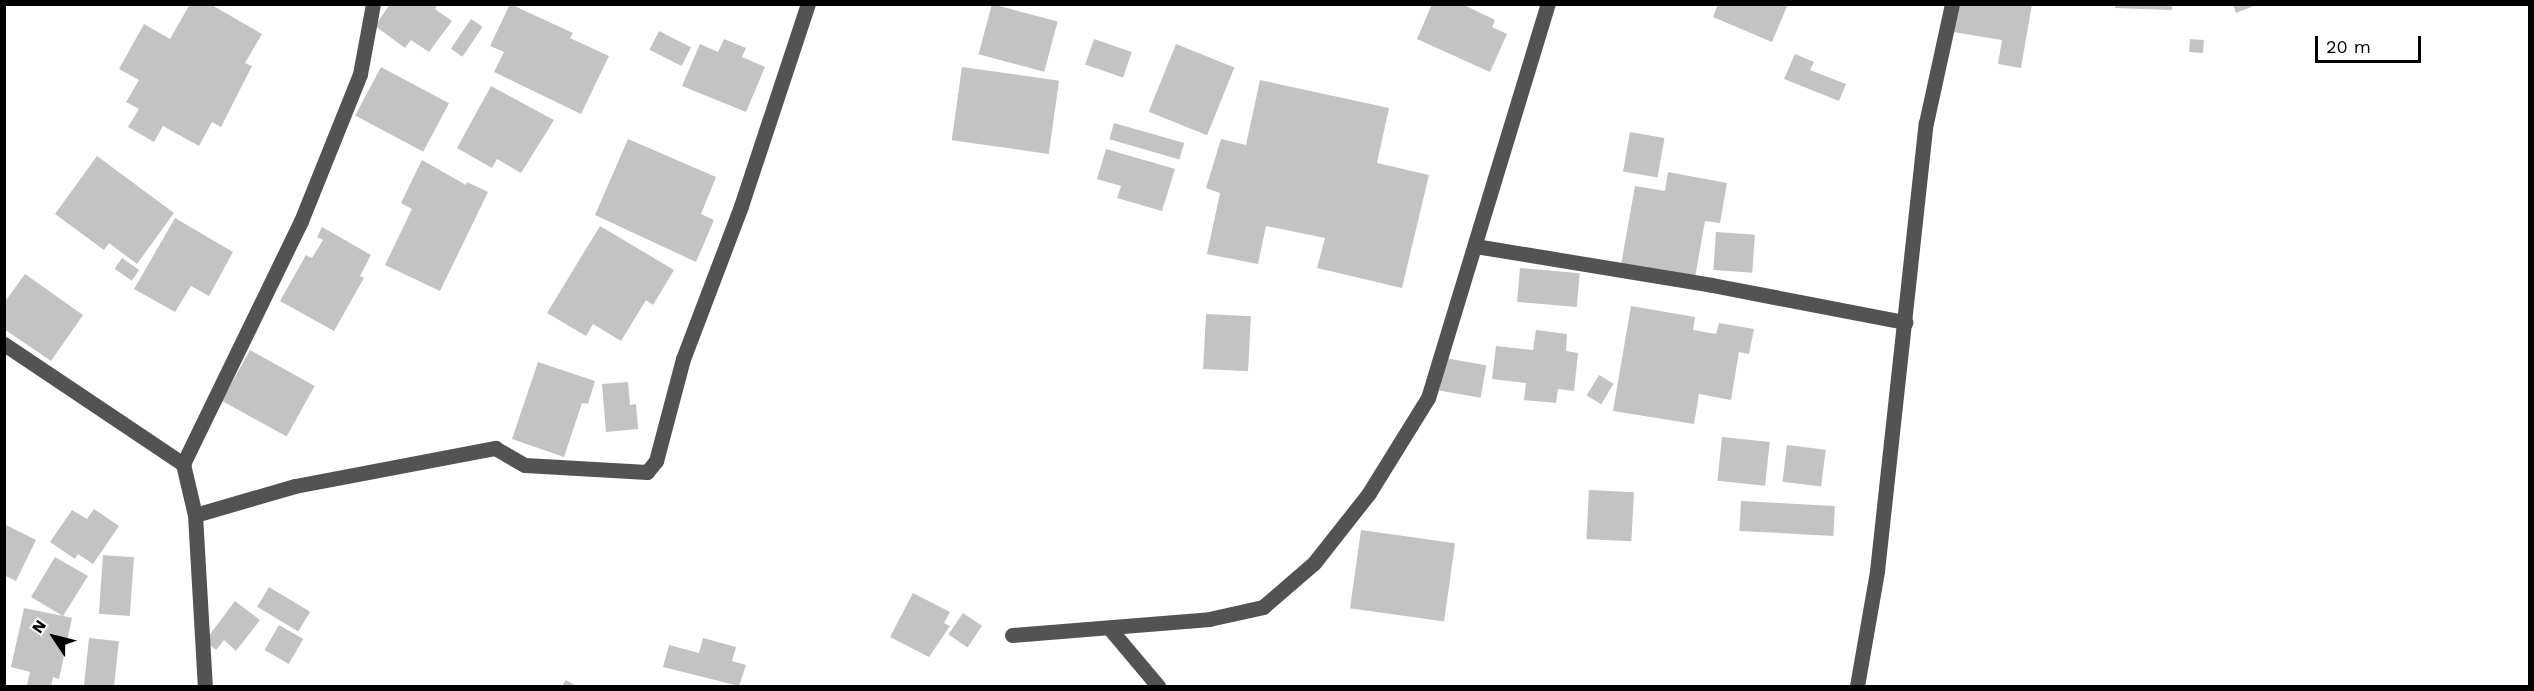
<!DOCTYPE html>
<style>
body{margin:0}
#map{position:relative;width:2534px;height:691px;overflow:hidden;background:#fff;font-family:"Work Sans",sans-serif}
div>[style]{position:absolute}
.building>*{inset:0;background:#c3c3c3;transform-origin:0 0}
.minor>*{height:15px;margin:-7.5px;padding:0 7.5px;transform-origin:7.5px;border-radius:7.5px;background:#535353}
span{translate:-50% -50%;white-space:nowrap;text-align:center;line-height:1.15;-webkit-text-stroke:5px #fff;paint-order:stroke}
.frame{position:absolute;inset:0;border:6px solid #000;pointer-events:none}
.north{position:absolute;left:24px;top:607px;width:60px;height:60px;-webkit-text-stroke:4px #fff;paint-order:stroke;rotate:305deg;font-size:16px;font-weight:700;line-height:24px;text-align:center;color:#000}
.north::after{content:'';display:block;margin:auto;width:21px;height:27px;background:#000;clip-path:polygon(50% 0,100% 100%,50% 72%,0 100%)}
.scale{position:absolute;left:2315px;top:36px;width:106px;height:27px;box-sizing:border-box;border:3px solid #000;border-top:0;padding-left:8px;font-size:18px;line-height:21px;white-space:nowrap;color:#000;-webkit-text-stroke:4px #fff;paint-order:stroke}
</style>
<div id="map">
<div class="building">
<div style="clip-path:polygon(190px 4px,210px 4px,262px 34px,245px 63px,252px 66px,221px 127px,212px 122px,199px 146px,163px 126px,154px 142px,128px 127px,139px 109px,126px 102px,139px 80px,119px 69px,144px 24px,170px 39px)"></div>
<div style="clip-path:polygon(390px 4px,438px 4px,435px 9px,452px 21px,429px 52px,411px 40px,405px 48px,375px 26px)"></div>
<div style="clip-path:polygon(510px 4px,573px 33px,570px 38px,609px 56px,581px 114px,494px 72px,504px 52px,490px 46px)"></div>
<div style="left:992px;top:4px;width:68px;height:52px;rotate:15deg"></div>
<div style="clip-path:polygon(1432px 4px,1462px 4px,1495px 20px,1492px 27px,1507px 34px,1490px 72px,1417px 39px)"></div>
<div style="clip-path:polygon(1718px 4px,1788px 4px,1772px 42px,1713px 17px)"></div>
<div style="clip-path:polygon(1958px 4px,2032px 4px,2021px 68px,1998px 64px,2002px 40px,1953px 32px)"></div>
<div style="clip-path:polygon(2116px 4px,2172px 4px,2172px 10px,2115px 8px)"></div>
<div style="clip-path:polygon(2233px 4px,2256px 4px,2256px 5px,2236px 13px)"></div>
<div style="left:471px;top:19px;width:14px;height:36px;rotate:34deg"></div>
<div style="left:659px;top:31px;width:36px;height:21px;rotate:27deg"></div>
<div style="clip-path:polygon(724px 39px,746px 48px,742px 57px,765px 67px,746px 112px,682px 86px,700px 44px,718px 52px)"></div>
<div style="left:1094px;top:39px;width:40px;height:27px;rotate:19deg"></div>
<div style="left:2190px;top:39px;width:14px;height:13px;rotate:4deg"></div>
<div style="left:1176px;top:44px;width:63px;height:73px;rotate:22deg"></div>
<div style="clip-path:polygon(1795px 54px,1814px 62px,1810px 70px,1846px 84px,1839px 101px,1784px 79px)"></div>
<div style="left:381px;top:67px;width:77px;height:55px;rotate:28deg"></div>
<div style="left:962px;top:67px;width:98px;height:74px;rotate:8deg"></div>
<div style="clip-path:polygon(1260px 80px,1389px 108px,1377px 163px,1429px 175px,1402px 288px,1317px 268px,1325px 238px,1266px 226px,1258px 264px,1207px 254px,1220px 193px,1206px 188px,1221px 139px,1246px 145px)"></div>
<div style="clip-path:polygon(491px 86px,554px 120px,521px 173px,497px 159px,492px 168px,457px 148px)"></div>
<div style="left:1114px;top:123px;width:73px;height:17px;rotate:16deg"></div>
<div style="left:1630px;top:132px;width:35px;height:40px;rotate:10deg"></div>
<div style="clip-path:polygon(628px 139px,716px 177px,701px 214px,714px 220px,696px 262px,595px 215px)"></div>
<div style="clip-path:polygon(1106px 149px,1175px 169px,1162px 211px,1117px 198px,1121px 186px,1097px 179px)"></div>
<div style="clip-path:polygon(97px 156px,174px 213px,137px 264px,109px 243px,104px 250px,55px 214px)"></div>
<div style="clip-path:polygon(422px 160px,466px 185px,467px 182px,488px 192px,440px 291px,385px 265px,412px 209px,401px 203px)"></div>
<div style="clip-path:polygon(1668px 172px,1727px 183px,1720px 223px,1705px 221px,1695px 278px,1621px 265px,1635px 186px,1665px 191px)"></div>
<div style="clip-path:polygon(175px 218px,233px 252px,209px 296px,191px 286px,175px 312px,134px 289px)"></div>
<div style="clip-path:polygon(600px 226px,674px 270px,653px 305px,646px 300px,621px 341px,593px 324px,586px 336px,547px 313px)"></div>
<div style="clip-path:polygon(322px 227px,371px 255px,360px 276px,364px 278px,334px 331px,280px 301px,306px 255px,312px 258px,323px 240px,317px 237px)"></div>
<div style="left:1716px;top:232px;width:39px;height:38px;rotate:4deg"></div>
<div style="left:122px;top:258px;width:21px;height:13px;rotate:35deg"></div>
<div style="left:1520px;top:268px;width:60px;height:34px;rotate:5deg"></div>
<div style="clip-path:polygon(25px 274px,83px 315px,51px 361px,4px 329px,4px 303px)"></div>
<div style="clip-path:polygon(1631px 306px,1695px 317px,1693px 330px,1716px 334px,1719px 323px,1754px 329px,1749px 354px,1739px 352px,1731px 400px,1699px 394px,1694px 424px,1613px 411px)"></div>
<div style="left:1206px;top:314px;width:45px;height:55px;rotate:3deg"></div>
<div style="clip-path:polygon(1536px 330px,1567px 334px,1566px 351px,1578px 353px,1574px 391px,1558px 389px,1556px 403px,1524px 400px,1526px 383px,1492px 379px,1496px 346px,1533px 350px)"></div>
<div style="left:250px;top:350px;width:74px;height:58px;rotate:29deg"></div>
<div style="left:1445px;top:358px;width:42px;height:33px;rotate:10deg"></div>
<div style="clip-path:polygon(538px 362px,595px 381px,588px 404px,582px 403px,564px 457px,512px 439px)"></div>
<div style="left:1599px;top:375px;width:17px;height:24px;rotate:31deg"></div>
<div style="clip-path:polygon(628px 382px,630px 405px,636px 404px,638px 429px,606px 432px,602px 384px)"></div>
<div style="left:1722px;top:437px;width:48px;height:44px;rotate:6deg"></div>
<div style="left:1787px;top:445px;width:39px;height:37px;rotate:7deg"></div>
<div style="left:1589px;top:490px;width:45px;height:49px;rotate:3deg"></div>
<div style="left:1741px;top:501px;width:94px;height:30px;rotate:3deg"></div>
<div style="clip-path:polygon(94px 509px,119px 526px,93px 564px,78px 554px,75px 559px,50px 542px,72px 510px,87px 519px)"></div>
<div style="clip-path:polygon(4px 524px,36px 540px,16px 581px,4px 575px)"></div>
<div style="left:1361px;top:530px;width:95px;height:79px;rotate:8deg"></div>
<div style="left:103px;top:555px;width:31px;height:59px;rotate:4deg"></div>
<div style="clip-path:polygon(55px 557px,88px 576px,63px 616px,72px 618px,59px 679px,53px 677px,51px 686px,33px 686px,27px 685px,30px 672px,11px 667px,24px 608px,63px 616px,31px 597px)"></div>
<div style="left:269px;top:587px;width:48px;height:23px;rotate:31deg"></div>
<div style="clip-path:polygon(913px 593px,950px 612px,944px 623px,950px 626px,929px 657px,890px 637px)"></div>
<div style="clip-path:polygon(235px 601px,260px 620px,236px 651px,224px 640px,216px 650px,205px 641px)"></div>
<div style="left:963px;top:613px;width:23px;height:26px;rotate:34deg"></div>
<div style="left:279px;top:625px;width:28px;height:29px;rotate:30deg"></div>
<div style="left:89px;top:638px;width:30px;height:48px;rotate:6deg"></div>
<div style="clip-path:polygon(703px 638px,736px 647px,732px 661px,746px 665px,739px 686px,663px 667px,669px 645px,699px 653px)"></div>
<div style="clip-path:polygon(566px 680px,576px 686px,562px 686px)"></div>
</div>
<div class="minor">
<div style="left:1475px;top:246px;width:240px;rotate:9.3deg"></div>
<div style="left:1712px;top:285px;width:197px;rotate:10.9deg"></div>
<div style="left:4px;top:344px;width:216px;rotate:33.8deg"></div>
<div style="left:183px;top:464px;width:52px;rotate:76.8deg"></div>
<div style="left:195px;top:515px;width:171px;rotate:86.7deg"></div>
<div style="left:183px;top:464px;width:270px;rotate:-64.1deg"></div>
<div style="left:301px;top:221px;width:158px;rotate:-68.1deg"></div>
<div style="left:360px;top:74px;width:71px;rotate:-79.5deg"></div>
<div style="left:195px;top:515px;width:104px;rotate:-16.2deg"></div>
<div style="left:295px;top:486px;width:204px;rotate:-10.8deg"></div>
<div style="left:495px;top:448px;width:34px;rotate:30deg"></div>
<div style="left:525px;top:465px;width:122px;rotate:3.3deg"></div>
<div style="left:647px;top:472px;width:14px;rotate:-51deg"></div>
<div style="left:656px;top:461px;width:106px;rotate:-75.2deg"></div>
<div style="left:683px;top:359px;width:164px;rotate:-69.2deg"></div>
<div style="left:741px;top:206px;width:213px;rotate:-71.7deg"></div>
<div style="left:1110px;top:629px;width:75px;rotate:49.9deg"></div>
<div style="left:1012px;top:635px;width:198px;rotate:-4.6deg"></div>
<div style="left:1209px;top:619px;width:55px;rotate:-12.5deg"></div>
<div style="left:1263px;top:607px;width:67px;rotate:-40.8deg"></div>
<div style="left:1314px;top:563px;width:89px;rotate:-51.8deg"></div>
<div style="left:1369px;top:493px;width:112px;rotate:-58.2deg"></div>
<div style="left:1428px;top:398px;width:412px;rotate:-73.1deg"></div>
<div style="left:1857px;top:686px;width:117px;rotate:-80.1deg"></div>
<div style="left:1877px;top:571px;width:451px;rotate:-83.8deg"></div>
<div style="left:1926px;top:123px;width:122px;rotate:-77.7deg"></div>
</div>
<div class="frame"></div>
<div class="north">N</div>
<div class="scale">20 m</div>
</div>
